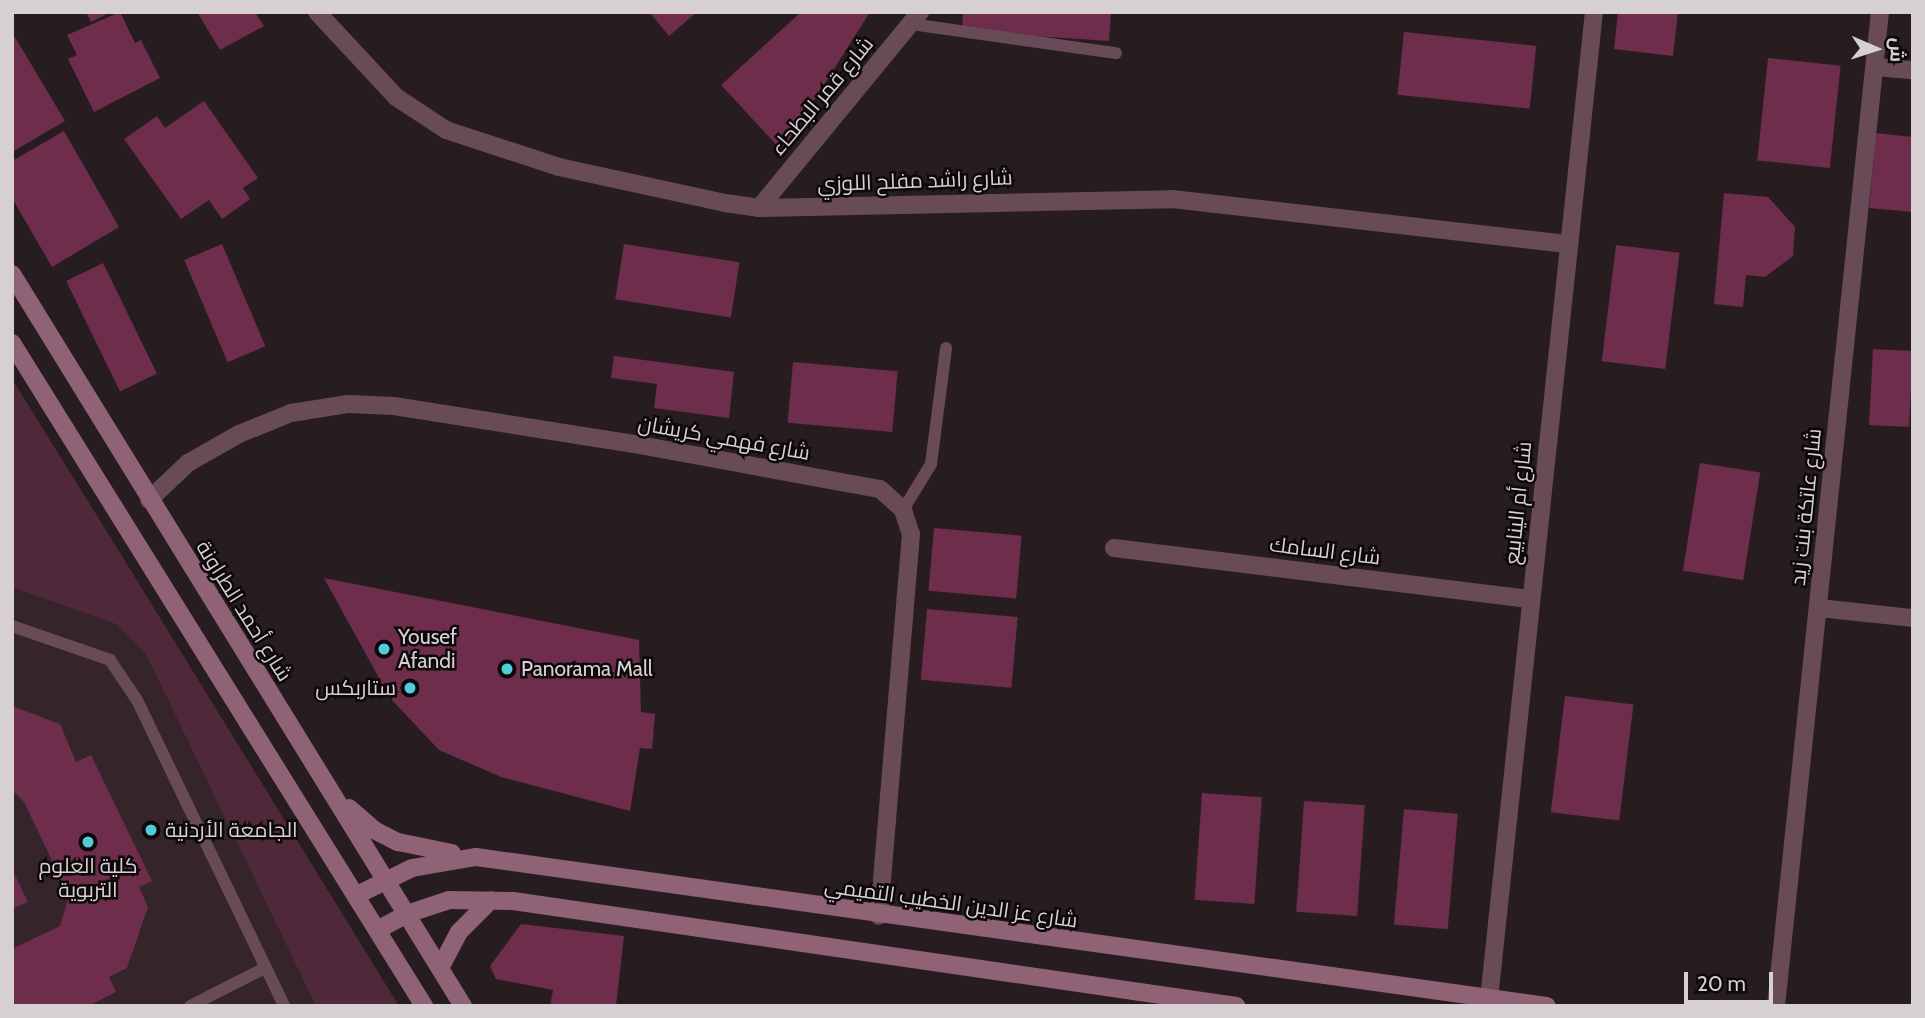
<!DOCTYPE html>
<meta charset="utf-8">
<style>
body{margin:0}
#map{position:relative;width:1925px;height:1018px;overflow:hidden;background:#271d21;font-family:Cabin,Cairo,sans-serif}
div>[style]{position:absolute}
.built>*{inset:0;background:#35252b}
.green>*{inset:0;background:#4f2839}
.building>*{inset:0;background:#6d2d4b;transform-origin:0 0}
.lane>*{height:12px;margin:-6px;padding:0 6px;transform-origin:6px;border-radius:6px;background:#684b56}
.street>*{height:18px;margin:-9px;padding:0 9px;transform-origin:9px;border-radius:9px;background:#684b56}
.secondary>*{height:18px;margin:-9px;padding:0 9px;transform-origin:9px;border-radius:9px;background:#906275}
.dots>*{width:19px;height:19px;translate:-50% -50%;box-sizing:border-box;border:4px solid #0d090a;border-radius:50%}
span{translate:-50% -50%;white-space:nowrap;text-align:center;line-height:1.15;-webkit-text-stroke:5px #0d090a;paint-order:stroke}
.street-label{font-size:21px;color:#d7d0d2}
.poi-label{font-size:21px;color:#d7d0d2}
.left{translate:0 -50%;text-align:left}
.right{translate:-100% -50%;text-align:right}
.frame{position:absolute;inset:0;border:14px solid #d7d0d2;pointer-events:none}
.north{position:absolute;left:1841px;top:14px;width:70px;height:70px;-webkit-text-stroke:5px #0d090a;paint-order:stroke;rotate:93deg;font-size:19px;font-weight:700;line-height:28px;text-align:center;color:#d7d0d2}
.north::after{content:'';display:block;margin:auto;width:24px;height:32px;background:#d7d0d2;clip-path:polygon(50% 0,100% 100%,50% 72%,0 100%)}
.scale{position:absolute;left:1684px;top:972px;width:89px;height:32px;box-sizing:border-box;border:4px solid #d7d0d2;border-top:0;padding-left:9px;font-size:21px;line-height:24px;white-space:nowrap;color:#d7d0d2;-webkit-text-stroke:5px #0d090a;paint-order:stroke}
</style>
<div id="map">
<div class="built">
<div style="clip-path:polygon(12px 379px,182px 655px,399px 1006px,12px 1006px)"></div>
</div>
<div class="green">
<div style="clip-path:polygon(12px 379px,109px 535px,399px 1006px,316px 1006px,146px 654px,116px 624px,12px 587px)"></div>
</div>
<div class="building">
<div style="clip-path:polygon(86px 12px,111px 12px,91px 22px)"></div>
<div style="clip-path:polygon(120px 12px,135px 43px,141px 40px,160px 78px,94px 112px,68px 59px,77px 55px,67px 35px)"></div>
<div style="clip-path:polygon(197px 12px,255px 12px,264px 26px,220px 50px)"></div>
<div style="clip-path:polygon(649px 12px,697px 12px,669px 36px)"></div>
<div style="clip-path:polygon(801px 12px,870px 12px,782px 151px,721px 85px)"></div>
<div style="clip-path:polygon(963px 12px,1111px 12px,1109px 41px,962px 31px)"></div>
<div style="clip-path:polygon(1618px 12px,1678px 12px,1673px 56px,1614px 49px)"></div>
<div style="clip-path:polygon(12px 32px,65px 121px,12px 152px)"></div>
<div style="left:1404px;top:32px;width:133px;height:63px;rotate:6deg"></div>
<div style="left:1768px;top:58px;width:73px;height:103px;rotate:6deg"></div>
<div style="clip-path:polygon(204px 101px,258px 178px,243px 188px,250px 199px,222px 219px,209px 200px,181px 219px,124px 139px,157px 116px,165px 128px)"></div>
<div style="clip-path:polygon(64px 131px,119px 227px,52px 267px,12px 198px,12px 161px)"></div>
<div style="clip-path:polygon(1876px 133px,1913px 137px,1913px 212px,1869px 208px)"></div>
<div style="clip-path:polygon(1724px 193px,1768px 197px,1795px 227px,1793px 256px,1765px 277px,1746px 275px,1743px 307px,1714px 304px)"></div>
<div style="left:222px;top:244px;width:111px;height:41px;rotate:67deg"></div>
<div style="left:624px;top:244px;width:117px;height:56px;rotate:9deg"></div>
<div style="left:1616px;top:245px;width:64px;height:117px;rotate:7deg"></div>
<div style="left:103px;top:263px;width:123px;height:41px;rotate:64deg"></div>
<div style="left:1873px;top:349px;width:40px;height:76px;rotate:3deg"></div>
<div style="clip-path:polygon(614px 356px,734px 372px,729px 418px,654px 408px,657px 384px,611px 378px)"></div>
<div style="left:793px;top:362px;width:105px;height:61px;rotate:5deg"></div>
<div style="left:1700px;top:463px;width:61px;height:109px;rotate:9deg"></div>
<div style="left:934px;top:528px;width:88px;height:63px;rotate:5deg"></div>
<div style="clip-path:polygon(324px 578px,639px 640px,641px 712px,655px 714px,652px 749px,640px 748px,630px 811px,501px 777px,439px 750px,390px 698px)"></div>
<div style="left:927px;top:609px;width:91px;height:71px;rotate:5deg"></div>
<div style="left:1565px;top:696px;width:69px;height:117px;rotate:7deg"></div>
<div style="clip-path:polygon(12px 706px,60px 724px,76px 762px,91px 755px,152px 881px,139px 887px,148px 907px,127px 968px,109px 977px,116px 992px,88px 1006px,12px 1006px,12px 949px,60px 926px,69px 896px,24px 802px,12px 790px)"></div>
<div style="left:1202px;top:793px;width:60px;height:107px;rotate:4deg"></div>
<div style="left:1304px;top:801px;width:61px;height:111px;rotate:4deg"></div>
<div style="left:1404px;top:809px;width:54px;height:116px;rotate:5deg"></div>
<div style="clip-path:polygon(12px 869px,28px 902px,12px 909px)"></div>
<div style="clip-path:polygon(521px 924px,624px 936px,616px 1006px,550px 1006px,553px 990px,496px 979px,490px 966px)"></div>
</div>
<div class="lane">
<div style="left:911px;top:24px;width:207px;rotate:8.1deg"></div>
<div style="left:903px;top:510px;width:54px;rotate:-58.7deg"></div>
<div style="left:931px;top:464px;width:117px;rotate:-82.6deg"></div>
<div style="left:12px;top:626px;width:104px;rotate:19.1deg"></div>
<div style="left:110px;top:660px;width:48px;rotate:56deg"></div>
<div style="left:137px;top:700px;width:339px;rotate:64.3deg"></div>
<div style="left:190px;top:1006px;width:84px;rotate:-26.9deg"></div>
</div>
<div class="street">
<div style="left:317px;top:12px;width:116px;rotate:47.1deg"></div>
<div style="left:396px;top:97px;width:60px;rotate:33.4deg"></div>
<div style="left:446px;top:130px;width:119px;rotate:18.1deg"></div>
<div style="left:559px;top:167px;width:170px;rotate:12.2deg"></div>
<div style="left:725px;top:203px;width:34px;rotate:8deg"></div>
<div style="left:759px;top:208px;width:413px;rotate:-1.2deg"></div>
<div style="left:1172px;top:199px;width:400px;rotate:6.5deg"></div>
<div style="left:1876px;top:67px;width:37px;rotate:5deg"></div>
<div style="left:759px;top:208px;width:254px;rotate:-50.6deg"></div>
<div style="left:149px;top:500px;width:54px;rotate:-43.5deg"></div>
<div style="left:188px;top:463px;width:59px;rotate:-29.6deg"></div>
<div style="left:239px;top:434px;width:56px;rotate:-22deg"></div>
<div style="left:291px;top:413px;width:58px;rotate:-9deg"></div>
<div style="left:348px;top:404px;width:46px;rotate:2.5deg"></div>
<div style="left:394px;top:406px;width:243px;rotate:9deg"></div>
<div style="left:634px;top:444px;width:250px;rotate:10.4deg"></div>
<div style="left:880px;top:489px;width:31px;rotate:42deg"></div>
<div style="left:903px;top:510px;width:25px;rotate:72deg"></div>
<div style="left:911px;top:534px;width:383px;rotate:94.8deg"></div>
<div style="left:1114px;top:548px;width:420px;rotate:7deg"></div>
<div style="left:1819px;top:608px;width:95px;rotate:6.1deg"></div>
<div style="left:1489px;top:999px;width:993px;rotate:-83.93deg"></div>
<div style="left:1776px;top:1006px;width:999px;rotate:-84.03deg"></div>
</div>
<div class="secondary">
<div style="left:12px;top:274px;width:860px;rotate:58.36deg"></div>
<div style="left:12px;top:343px;width:781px;rotate:58.14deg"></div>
<div style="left:349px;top:808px;width:33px;rotate:41deg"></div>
<div style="left:374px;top:830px;width:27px;rotate:27deg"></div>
<div style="left:398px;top:842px;width:55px;rotate:11.5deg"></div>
<div style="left:357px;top:895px;width:61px;rotate:-26.1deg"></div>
<div style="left:412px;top:868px;width:65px;rotate:-9.8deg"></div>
<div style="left:476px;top:857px;width:1081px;rotate:7.92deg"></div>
<div style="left:379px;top:929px;width:32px;rotate:-28deg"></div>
<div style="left:407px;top:914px;width:44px;rotate:-18.4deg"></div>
<div style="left:449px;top:900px;width:64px;rotate:0.9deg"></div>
<div style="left:513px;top:901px;width:731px;rotate:8.26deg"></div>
<div style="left:440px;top:968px;width:41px;rotate:-62.2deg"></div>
<div style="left:459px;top:932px;width:45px;rotate:-45deg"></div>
</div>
<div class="dots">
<div style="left:384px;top:649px;background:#52ccd6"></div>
<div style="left:507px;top:669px;background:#52ccd6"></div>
<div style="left:410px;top:688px;background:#52ccd6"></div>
<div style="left:151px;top:830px;background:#52ccd6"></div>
<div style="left:88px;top:842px;background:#52ccd6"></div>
</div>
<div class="street-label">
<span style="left:822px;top:96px;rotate:-50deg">شارع قمر البطحاء</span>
<span style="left:915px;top:181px;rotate:-2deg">شارع راشد مفلح اللوزي</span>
<span style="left:724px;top:438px;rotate:10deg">شارع فهمي كريشان</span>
<span style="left:1518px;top:503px;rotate:-84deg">شارع أم الينابيع</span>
<span style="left:1806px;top:507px;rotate:-84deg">شارع عاتكة بنت زيد</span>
<span style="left:1325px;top:551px;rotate:7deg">شارع السامك</span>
<span style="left:244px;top:611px;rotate:58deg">شارع أحمد الطراونة</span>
<span style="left:951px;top:903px;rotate:8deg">شارع عز الدين الخطيب التميمي</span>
</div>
<div class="poi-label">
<span class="left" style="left:398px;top:649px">Yousef<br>Afandi</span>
<span class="left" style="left:521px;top:669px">Panorama Mall</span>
<span class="right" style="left:396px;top:688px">ستاربكس</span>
<span class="left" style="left:165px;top:830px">الجامعة الأردنية</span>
<span style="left:88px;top:878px">كلية العلوم<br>التربوية</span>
</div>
<div class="frame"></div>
<div class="north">ش</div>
<div class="scale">20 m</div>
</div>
